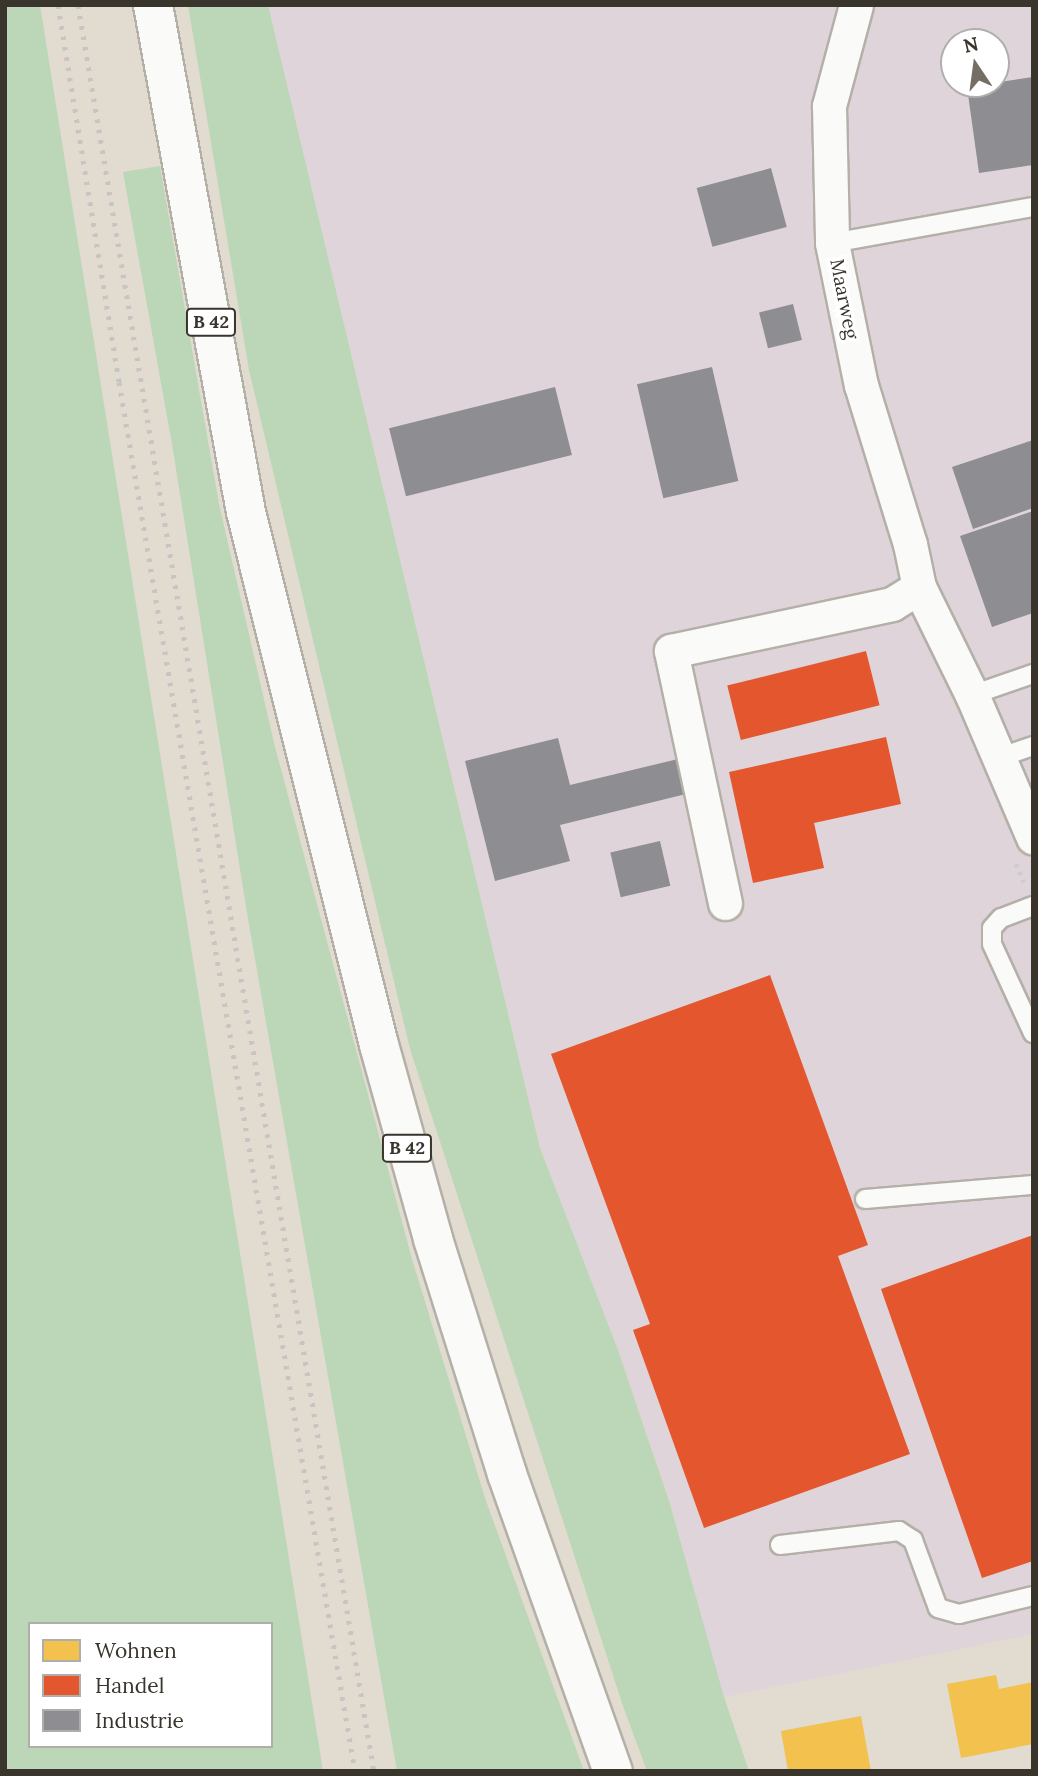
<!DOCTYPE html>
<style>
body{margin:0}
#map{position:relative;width:1038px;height:1776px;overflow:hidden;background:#e1dbd0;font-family:Lora,serif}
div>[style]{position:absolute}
.industrial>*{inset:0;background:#dfd4da}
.green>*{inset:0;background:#bbd7b8}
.homes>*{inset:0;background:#f2c14e}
.shops>*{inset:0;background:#e4572e;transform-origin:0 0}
.industry>*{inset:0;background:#8d8d92;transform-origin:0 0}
.path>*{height:4.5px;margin-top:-2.25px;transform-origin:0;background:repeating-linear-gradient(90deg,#cfcdcb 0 3.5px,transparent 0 8.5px)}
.roads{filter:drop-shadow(2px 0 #b4b0a7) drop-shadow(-2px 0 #b4b0a7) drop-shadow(0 2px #b4b0a7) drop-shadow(0 -2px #b4b0a7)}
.lane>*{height:18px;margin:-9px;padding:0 9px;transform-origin:9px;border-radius:9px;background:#fafaf8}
.street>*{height:33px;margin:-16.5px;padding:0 16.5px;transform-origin:16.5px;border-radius:16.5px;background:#fafaf8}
.primary>*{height:38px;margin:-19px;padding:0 19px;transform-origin:19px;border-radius:19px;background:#fafaf8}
.rail>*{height:5px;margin-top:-2.5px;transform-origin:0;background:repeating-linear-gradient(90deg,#c7c5c2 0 3.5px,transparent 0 10.5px)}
span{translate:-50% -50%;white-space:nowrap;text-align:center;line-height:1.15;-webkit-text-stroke:7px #fff;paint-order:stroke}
.shield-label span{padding:2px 5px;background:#fff;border:2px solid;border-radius:5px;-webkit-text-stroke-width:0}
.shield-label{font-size:18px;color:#39342c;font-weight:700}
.street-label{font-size:19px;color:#39342c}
.frame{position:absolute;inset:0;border:7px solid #39342c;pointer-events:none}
.legend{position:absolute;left:28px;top:1622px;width:245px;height:126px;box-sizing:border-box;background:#fff;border:2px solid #b0aeab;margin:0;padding:9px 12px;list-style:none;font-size:21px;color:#39342c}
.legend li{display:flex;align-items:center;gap:14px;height:35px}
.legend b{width:35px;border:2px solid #b0aeab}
.north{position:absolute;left:940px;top:28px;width:70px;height:70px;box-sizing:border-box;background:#fff;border:2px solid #b0aeab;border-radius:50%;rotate:347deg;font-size:19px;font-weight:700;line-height:28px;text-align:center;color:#39342c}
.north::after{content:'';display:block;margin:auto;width:24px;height:32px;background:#746e65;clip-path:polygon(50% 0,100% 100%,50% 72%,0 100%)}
</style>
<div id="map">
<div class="industrial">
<div style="clip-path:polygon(evenodd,268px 5px,1033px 5px,1033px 1634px,724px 1697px,670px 1504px,618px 1350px,540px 1148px,268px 5px,954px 42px,996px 42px,996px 84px,954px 84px,954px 42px)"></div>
</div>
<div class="green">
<div style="clip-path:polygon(evenodd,5px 5px,40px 5px,323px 1771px,5px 1771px,5px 5px,30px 1624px,271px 1624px,271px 1746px,30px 1746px,30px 1624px)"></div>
<div style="clip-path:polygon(188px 5px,268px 5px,540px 1148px,618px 1350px,670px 1504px,724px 1697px,749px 1771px,647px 1771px,623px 1706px,410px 1049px,249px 370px)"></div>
<div style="clip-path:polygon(160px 166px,219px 504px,274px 743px,412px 1259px,485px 1498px,584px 1771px,397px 1771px,248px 919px,172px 444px,123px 172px)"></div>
</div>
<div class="homes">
<div style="clip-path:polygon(996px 1675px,999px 1689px,1033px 1682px,1033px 1744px,961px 1758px,947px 1684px)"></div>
<div style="clip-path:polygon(861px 1716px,871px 1771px,788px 1771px,781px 1731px)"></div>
</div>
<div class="shops">
<div style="left:866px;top:651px;width:56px;height:143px;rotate:76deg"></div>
<div style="clip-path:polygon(886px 737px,901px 804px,814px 823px,824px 868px,753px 883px,729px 772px)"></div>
<div style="clip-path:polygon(770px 975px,868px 1245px,838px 1256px,910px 1454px,704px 1528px,633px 1330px,650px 1324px,551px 1054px)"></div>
<div style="clip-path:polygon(1033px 1235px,1033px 1561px,982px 1578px,881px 1289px)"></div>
</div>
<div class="industry">
<div style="clip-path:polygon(1033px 77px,1033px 165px,979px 173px,967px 87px)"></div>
<div style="left:771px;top:168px;width:61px;height:77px;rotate:75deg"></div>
<div style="left:793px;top:304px;width:37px;height:35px;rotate:76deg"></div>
<div style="left:712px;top:367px;width:117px;height:77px;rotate:77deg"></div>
<div style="left:555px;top:387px;width:70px;height:171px;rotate:76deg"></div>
<div style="clip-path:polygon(1033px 440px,1033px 508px,973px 529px,952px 467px)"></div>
<div style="clip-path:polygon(1033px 511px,1033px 613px,992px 627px,960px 536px)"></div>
<div style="clip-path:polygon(558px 738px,570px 785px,678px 759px,686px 794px,560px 825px,570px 861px,495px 881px,465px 761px)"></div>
<div style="left:660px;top:841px;width:46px;height:51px;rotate:77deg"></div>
</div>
<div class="path">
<div style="left:1016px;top:864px;width:20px;rotate:66deg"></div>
</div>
<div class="roads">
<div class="lane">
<div style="left:832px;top:243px;width:204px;rotate:-10.2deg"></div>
<div style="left:972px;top:695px;width:65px;rotate:-19deg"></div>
<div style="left:998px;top:758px;width:37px;rotate:-19deg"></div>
<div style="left:1033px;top:906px;width:34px;rotate:159deg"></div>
<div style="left:1001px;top:918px;width:13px;rotate:132deg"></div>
<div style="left:992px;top:928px;width:16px;rotate:90deg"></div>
<div style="left:992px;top:944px;width:98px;rotate:65.3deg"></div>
<div style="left:865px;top:1199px;width:169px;rotate:-4.8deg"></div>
<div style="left:780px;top:1545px;width:120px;rotate:-6.7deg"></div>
<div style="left:899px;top:1531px;width:17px;rotate:33deg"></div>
<div style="left:913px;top:1540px;width:72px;rotate:69.8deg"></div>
<div style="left:938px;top:1608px;width:22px;rotate:16deg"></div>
<div style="left:959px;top:1614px;width:76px;rotate:-13.7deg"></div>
</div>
<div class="street">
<div style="left:856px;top:5px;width:105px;rotate:105deg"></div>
<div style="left:829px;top:106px;width:137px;rotate:88.7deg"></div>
<div style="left:832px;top:243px;width:145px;rotate:78.5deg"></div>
<div style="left:861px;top:385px;width:166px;rotate:72.9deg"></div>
<div style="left:910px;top:544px;width:44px;rotate:78.2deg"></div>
<div style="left:919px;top:587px;width:120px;rotate:63.9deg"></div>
<div style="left:972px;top:695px;width:155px;rotate:66.8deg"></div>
<div style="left:725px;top:903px;width:258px;rotate:-102.1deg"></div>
<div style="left:671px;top:651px;width:226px;rotate:-12deg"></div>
<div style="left:892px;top:604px;width:32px;rotate:-32deg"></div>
</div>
<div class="primary">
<div style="left:153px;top:5px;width:515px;rotate:79.61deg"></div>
<div style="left:246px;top:512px;width:549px;rotate:75.99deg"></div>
<div style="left:379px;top:1045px;width:201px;rotate:74.4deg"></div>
<div style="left:433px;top:1239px;width:246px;rotate:72.5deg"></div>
<div style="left:507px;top:1474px;width:315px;rotate:70.4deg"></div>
</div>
</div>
<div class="rail">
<div style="left:58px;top:5px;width:382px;rotate:80.8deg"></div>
<div style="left:119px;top:382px;width:1409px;rotate:80.36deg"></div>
<div style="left:78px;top:5px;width:1791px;rotate:80.49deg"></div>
</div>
<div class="shield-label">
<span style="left:211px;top:322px">B 42</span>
<span style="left:407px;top:1148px">B 42</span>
</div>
<div class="street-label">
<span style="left:844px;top:299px;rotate:79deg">Maarweg</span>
</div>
<div class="frame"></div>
<ul class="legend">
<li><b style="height:19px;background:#f2c14e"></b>Wohnen</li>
<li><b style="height:19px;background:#e4572e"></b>Handel</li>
<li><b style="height:19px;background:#8d8d92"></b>Industrie</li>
</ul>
<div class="north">N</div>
</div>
